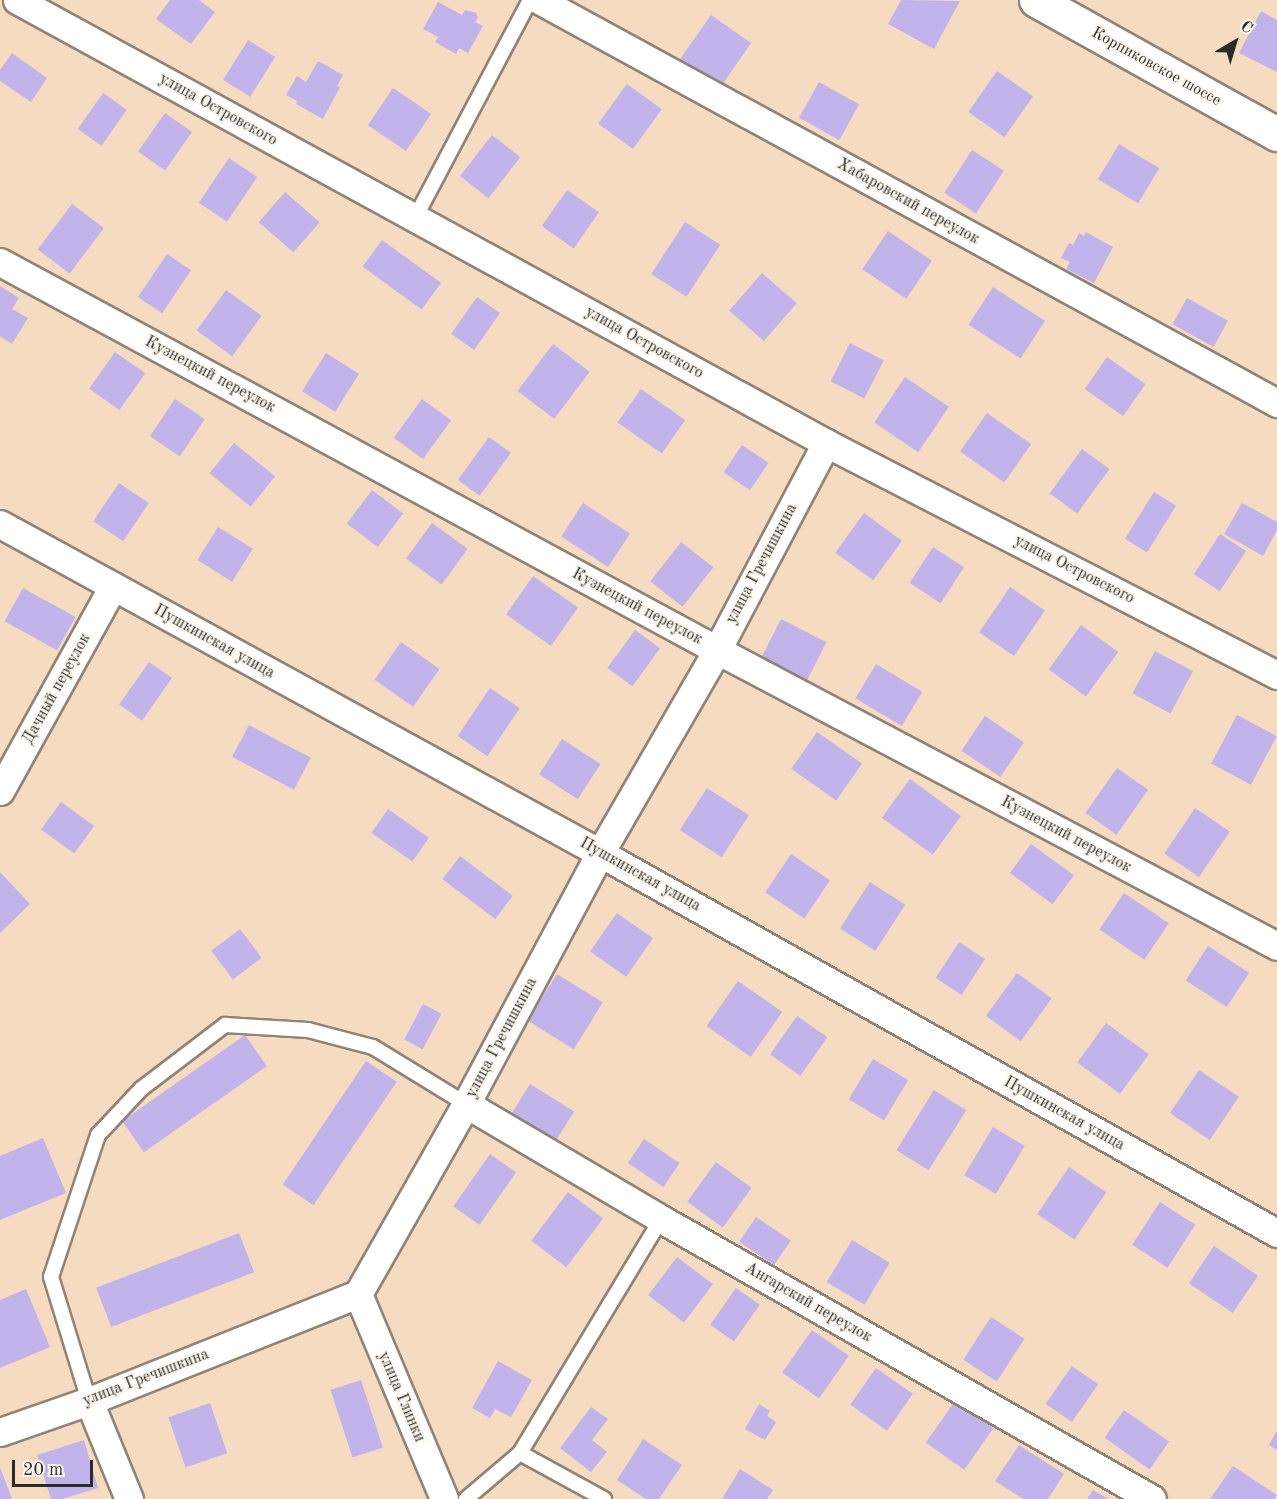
<!DOCTYPE html>
<meta charset="utf-8">
<style>
body{margin:0}
#map{position:relative;width:1277px;height:1499px;overflow:hidden;background:#f5dcc0;font-family:"Old Standard TT",serif}
div>[style]{position:absolute}
.building>*{inset:0;background:#c2b4eb;transform-origin:0 0}
.roads{filter:drop-shadow(2px 0 #908476) drop-shadow(-2px 0 #908476) drop-shadow(0 2px #908476) drop-shadow(0 -2px #908476)}
.service>*{height:14px;margin:-7px;padding:0 7px;transform-origin:7px;border-radius:7px;background:#fff}
.minor>*{height:27px;margin:-13.5px;padding:0 13.5px;transform-origin:13.5px;border-radius:13.5px;background:#fff}
.tertiary>*{height:33px;margin:-16.5px;padding:0 16.5px;transform-origin:16.5px;border-radius:16.5px;background:#fff}
span{translate:-50% -50%;white-space:nowrap;text-align:center;line-height:1.15;-webkit-text-stroke:4.5px #fbf7ec;paint-order:stroke}
.street-label{font-size:16px;color:#2b2b2b}
.north{position:absolute;left:1205px;top:12px;width:60px;height:60px;-webkit-text-stroke:4px #fbf7ec;paint-order:stroke;rotate:38deg;font-size:16px;font-weight:700;line-height:24px;text-align:center;color:#2b2b2b}
.north::after{content:'';display:block;margin:auto;width:21px;height:27px;background:#2b2b2b;clip-path:polygon(50% 0,100% 100%,50% 72%,0 100%)}
.scale{position:absolute;left:12px;top:1460px;width:81px;height:27px;box-sizing:border-box;border:3px solid #2b2b2b;border-top:0;padding-left:8px;font-size:18px;line-height:21px;white-space:nowrap;color:#2b2b2b;-webkit-text-stroke:4px #fbf7ec;paint-order:stroke}
</style>
<div id="map">
<div class="building">
<div style="clip-path:polygon(170px 0,199px 0,215px 12px,191px 44px,156px 19px)"></div>
<div style="clip-path:polygon(901px 0,960px 1px,934px 49px,888px 24px)"></div>
<div style="clip-path:polygon(438px 2px,462px 15px,465px 10px,476px 13px,478px 18px,475px 22px,483px 26px,468px 53px,459px 48px,456px 54px,435px 42px,438px 37px,423px 29px)"></div>
<div style="clip-path:polygon(1261px 11px,1277px 20px,1277px 72px,1239px 53px)"></div>
<div style="left:711px;top:15px;width:49px;height:55px;rotate:35deg"></div>
<div style="left:248px;top:40px;width:32px;height:47px;rotate:32deg"></div>
<div style="clip-path:polygon(12px 53px,47px 78px,31px 102px,0 81px,0 70px)"></div>
<div style="clip-path:polygon(318px 61px,343px 75px,337px 86px,340px 87px,323px 119px,296px 104px,297px 101px,286px 95px,297px 76px,306px 82px)"></div>
<div style="left:997px;top:71px;width:44px;height:50px;rotate:35deg"></div>
<div style="left:819px;top:82px;width:46px;height:41px;rotate:29deg"></div>
<div style="left:627px;top:84px;width:43px;height:49px;rotate:36deg"></div>
<div style="left:393px;top:88px;width:46px;height:45px;rotate:34deg"></div>
<div style="left:103px;top:93px;width:29px;height:44px;rotate:35deg"></div>
<div style="left:165px;top:113px;width:33px;height:47px;rotate:35deg"></div>
<div style="left:492px;top:135px;width:36px;height:52px;rotate:38deg"></div>
<div style="left:1119px;top:144px;width:47px;height:41px;rotate:31deg"></div>
<div style="left:972px;top:150px;width:38px;height:51px;rotate:33deg"></div>
<div style="left:229px;top:158px;width:34px;height:54px;rotate:34deg"></div>
<div style="left:567px;top:190px;width:39px;height:44px;rotate:35deg"></div>
<div style="left:285px;top:192px;width:46px;height:40px;rotate:41deg"></div>
<div style="left:72px;top:204px;width:40px;height:57px;rotate:37deg"></div>
<div style="left:685px;top:222px;width:42px;height:62px;rotate:33deg"></div>
<div style="left:888px;top:231px;width:53px;height:46px;rotate:34deg"></div>
<div style="clip-path:polygon(1086px 232px,1113px 247px,1094px 283px,1066px 269px,1070px 262px,1061px 258px,1069px 243px,1073px 245px,1079px 233px,1084px 236px)"></div>
<div style="left:382px;top:240px;width:73px;height:33px;rotate:36deg"></div>
<div style="left:167px;top:254px;width:29px;height:52px;rotate:34deg"></div>
<div style="left:762px;top:273px;width:46px;height:50px;rotate:41deg"></div>
<div style="clip-path:polygon(0 286px,19px 298px,12px 309px,28px 318px,12px 344px,0 336px)"></div>
<div style="left:993px;top:287px;width:62px;height:45px;rotate:33deg"></div>
<div style="left:226px;top:290px;width:44px;height:50px;rotate:36deg"></div>
<div style="left:477px;top:297px;width:28px;height:45px;rotate:35deg"></div>
<div style="left:1187px;top:298px;width:47px;height:30px;rotate:29deg"></div>
<div style="left:850px;top:343px;width:38px;height:43px;rotate:27deg"></div>
<div style="left:553px;top:344px;width:46px;height:59px;rotate:37deg"></div>
<div style="left:115px;top:352px;width:37px;height:45px;rotate:35deg"></div>
<div style="left:326px;top:353px;width:39px;height:45px;rotate:32deg"></div>
<div style="left:1107px;top:357px;width:47px;height:39px;rotate:35deg"></div>
<div style="left:905px;top:377px;width:53px;height:55px;rotate:34deg"></div>
<div style="left:641px;top:389px;width:54px;height:41px;rotate:35deg"></div>
<div style="left:175px;top:399px;width:36px;height:45px;rotate:34deg"></div>
<div style="left:422px;top:399px;width:36px;height:48px;rotate:36deg"></div>
<div style="left:987px;top:413px;width:54px;height:47px;rotate:35deg"></div>
<div style="left:489px;top:437px;width:27px;height:53px;rotate:36deg"></div>
<div style="left:234px;top:443px;width:53px;height:39px;rotate:39deg"></div>
<div style="left:742px;top:445px;width:32px;height:33px;rotate:34deg"></div>
<div style="left:1082px;top:449px;width:34px;height:55px;rotate:36deg"></div>
<div style="left:119px;top:483px;width:36px;height:46px;rotate:34deg"></div>
<div style="left:372px;top:490px;width:39px;height:42px;rotate:37deg"></div>
<div style="left:1154px;top:492px;width:26px;height:55px;rotate:32deg"></div>
<div style="left:583px;top:503px;width:56px;height:40px;rotate:33deg"></div>
<div style="clip-path:polygon(1242px 503px,1277px 522px,1277px 530px,1263px 556px,1224px 534px)"></div>
<div style="left:864px;top:513px;width:47px;height:49px;rotate:36deg"></div>
<div style="left:432px;top:523px;width:44px;height:44px;rotate:36deg"></div>
<div style="left:218px;top:527px;width:41px;height:39px;rotate:32deg"></div>
<div style="left:1220px;top:534px;width:31px;height:48px;rotate:33deg"></div>
<div style="left:681px;top:542px;width:41px;height:50px;rotate:38deg"></div>
<div style="left:933px;top:547px;width:37px;height:43px;rotate:33deg"></div>
<div style="left:533px;top:576px;width:55px;height:47px;rotate:35deg"></div>
<div style="left:1010px;top:587px;width:42px;height:55px;rotate:34deg"></div>
<div style="left:23px;top:588px;width:60px;height:38px;rotate:29deg"></div>
<div style="left:781px;top:619px;width:51px;height:45px;rotate:27deg"></div>
<div style="left:1081px;top:625px;width:46px;height:55px;rotate:36deg"></div>
<div style="left:635px;top:630px;width:31px;height:47px;rotate:36deg"></div>
<div style="left:401px;top:642px;width:47px;height:46px;rotate:35deg"></div>
<div style="left:1155px;top:651px;width:43px;height:48px;rotate:28deg"></div>
<div style="left:149px;top:662px;width:28px;height:52px;rotate:35deg"></div>
<div style="left:876px;top:664px;width:54px;height:40px;rotate:31deg"></div>
<div style="left:490px;top:688px;width:36px;height:58px;rotate:34deg"></div>
<div style="left:1237px;top:715px;width:45px;height:55px;rotate:28deg"></div>
<div style="left:985px;top:716px;width:47px;height:42px;rotate:34deg"></div>
<div style="left:249px;top:725px;width:70px;height:36px;rotate:28deg"></div>
<div style="left:817px;top:732px;width:55px;height:45px;rotate:35deg"></div>
<div style="left:562px;top:739px;width:46px;height:42px;rotate:33deg"></div>
<div style="left:1117px;top:768px;width:38px;height:55px;rotate:35deg"></div>
<div style="left:910px;top:779px;width:63px;height:48px;rotate:36deg"></div>
<div style="left:707px;top:788px;width:50px;height:50px;rotate:33deg"></div>
<div style="left:61px;top:802px;width:41px;height:34px;rotate:36deg"></div>
<div style="left:1195px;top:808px;width:42px;height:55px;rotate:34deg"></div>
<div style="left:388px;top:809px;width:50px;height:29px;rotate:35deg"></div>
<div style="left:1031px;top:844px;width:53px;height:36px;rotate:36deg"></div>
<div style="left:791px;top:854px;width:47px;height:46px;rotate:34deg"></div>
<div style="left:460px;top:856px;width:66px;height:29px;rotate:37deg"></div>
<div style="clip-path:polygon(0 872px,30px 904px,0 933px)"></div>
<div style="left:870px;top:882px;width:42px;height:55px;rotate:33deg"></div>
<div style="left:1124px;top:893px;width:54px;height:44px;rotate:34deg"></div>
<div style="left:617px;top:913px;width:44px;height:47px;rotate:35deg"></div>
<div style="left:240px;top:929px;width:36px;height:36px;rotate:53deg"></div>
<div style="left:959px;top:942px;width:31px;height:43px;rotate:33deg"></div>
<div style="left:1208px;top:946px;width:49px;height:41px;rotate:33deg"></div>
<div style="left:1017px;top:973px;width:43px;height:53px;rotate:36deg"></div>
<div style="left:557px;top:974px;width:54px;height:55px;rotate:32deg"></div>
<div style="left:738px;top:981px;width:54px;height:55px;rotate:35deg"></div>
<div style="left:423px;top:1004px;width:21px;height:40px;rotate:28deg"></div>
<div style="left:797px;top:1016px;width:37px;height:47px;rotate:35deg"></div>
<div style="left:1106px;top:1023px;width:53px;height:49px;rotate:36deg"></div>
<div style="left:245px;top:1035px;width:38px;height:150px;rotate:55deg"></div>
<div style="left:873px;top:1059px;width:41px;height:47px;rotate:31deg"></div>
<div style="left:366px;top:1061px;width:37px;height:149px;rotate:34deg"></div>
<div style="left:1199px;top:1070px;width:48px;height:52px;rotate:34deg"></div>
<div style="left:530px;top:1084px;width:52px;height:34px;rotate:32deg"></div>
<div style="left:934px;top:1090px;width:38px;height:71px;rotate:32deg"></div>
<div style="left:993px;top:1127px;width:37px;height:56px;rotate:31deg"></div>
<div style="clip-path:polygon(43px 1138px,66px 1193px,0 1220px,0 1156px)"></div>
<div style="left:644px;top:1139px;width:43px;height:29px;rotate:34deg"></div>
<div style="left:490px;top:1154px;width:32px;height:64px;rotate:35deg"></div>
<div style="left:716px;top:1162px;width:44px;height:49px;rotate:36deg"></div>
<div style="left:1069px;top:1167px;width:45px;height:57px;rotate:34deg"></div>
<div style="left:568px;top:1192px;width:44px;height:61px;rotate:37deg"></div>
<div style="left:1160px;top:1202px;width:42px;height:51px;rotate:33deg"></div>
<div style="left:756px;top:1217px;width:42px;height:30px;rotate:34deg"></div>
<div style="left:239px;top:1233px;width:42px;height:153px;rotate:69deg"></div>
<div style="left:852px;top:1240px;width:44px;height:49px;rotate:31deg"></div>
<div style="left:1214px;top:1246px;width:53px;height:45px;rotate:34deg"></div>
<div style="left:677px;top:1257px;width:45px;height:48px;rotate:37deg"></div>
<div style="left:736px;top:1288px;width:29px;height:45px;rotate:35deg"></div>
<div style="clip-path:polygon(26px 1289px,50px 1347px,0 1368px,0 1300px)"></div>
<div style="left:991px;top:1317px;width:40px;height:51px;rotate:33deg"></div>
<div style="left:812px;top:1330px;width:45px;height:52px;rotate:35deg"></div>
<div style="clip-path:polygon(498px 1361px,532px 1380px,511px 1417px,495px 1409px,490px 1418px,472px 1408px)"></div>
<div style="left:1072px;top:1366px;width:32px;height:46px;rotate:35deg"></div>
<div style="left:876px;top:1368px;width:45px;height:45px;rotate:35deg"></div>
<div style="left:361px;top:1380px;width:71px;height:32px;rotate:72deg"></div>
<div style="left:955px;top:1401px;width:47px;height:51px;rotate:35deg"></div>
<div style="left:210px;top:1403px;width:53px;height:44px;rotate:71deg"></div>
<div style="clip-path:polygon(759px 1404px,770px 1411px,767px 1416px,776px 1422px,765px 1440px,745px 1429px)"></div>
<div style="clip-path:polygon(591px 1407px,608px 1419px,592px 1440px,607px 1452px,591px 1472px,560px 1448px)"></div>
<div style="left:1124px;top:1410px;width:55px;height:34px;rotate:35deg"></div>
<div style="clip-path:polygon(1277px 1430px,1277px 1450px,1269px 1445px)"></div>
<div style="clip-path:polygon(643px 1439px,682px 1465px,659px 1499px,646px 1499px,617px 1480px)"></div>
<div style="clip-path:polygon(84px 1440px,98px 1488px,62px 1499px,51px 1499px,37px 1455px)"></div>
<div style="clip-path:polygon(1019px 1445px,1064px 1474px,1048px 1499px,1023px 1499px,995px 1481px)"></div>
<div style="clip-path:polygon(1233px 1466px,1277px 1495px,1275px 1499px,1210px 1499px)"></div>
<div style="clip-path:polygon(0 1467px,12px 1499px,0 1499px)"></div>
<div style="clip-path:polygon(740px 1469px,773px 1490px,767px 1499px,722px 1499px)"></div>
<div style="clip-path:polygon(1093px 1490px,1108px 1499px,1087px 1499px)"></div>
</div>
<div class="roads">
<div class="service">
<div style="left:415px;top:218px;width:246px;rotate:-62.2deg"></div>
<div style="left:89px;top:1401px;width:130px;rotate:-107deg"></div>
<div style="left:51px;top:1277px;width:150px;rotate:-71.7deg"></div>
<div style="left:98px;top:1135px;width:63px;rotate:-46.9deg"></div>
<div style="left:141px;top:1089px;width:106px;rotate:-37.3deg"></div>
<div style="left:225px;top:1025px;width:83px;rotate:3.4deg"></div>
<div style="left:308px;top:1030px;width:67px;rotate:14.7deg"></div>
<div style="left:373px;top:1047px;width:109px;rotate:31.5deg"></div>
<div style="left:520px;top:1453px;width:96px;rotate:28.7deg"></div>
<div style="left:466px;top:1499px;width:71px;rotate:-40.4deg"></div>
<div style="left:520px;top:1453px;width:273px;rotate:-58.9deg"></div>
</div>
<div class="minor">
<div style="left:17px;top:0;width:922px;rotate:28.7deg"></div>
<div style="left:826px;top:443px;width:507px;rotate:27.22deg"></div>
<div style="left:539px;top:0;width:841px;rotate:28.64deg"></div>
<div style="left:0;top:262px;width:815px;rotate:28.42deg"></div>
<div style="left:717px;top:650px;width:633px;rotate:27.86deg"></div>
<div style="left:0;top:524px;width:684px;rotate:28.74deg"></div>
<div style="left:600px;top:853px;width:776px;rotate:29.31deg"></div>
<div style="left:0;top:791px;width:234px;rotate:-61.1deg"></div>
<div style="left:466px;top:1104px;width:226px;rotate:30.5deg"></div>
<div style="left:661px;top:1219px;width:565px;rotate:29.69deg"></div>
<div style="left:358px;top:1294px;width:222px;rotate:67.2deg"></div>
<div style="left:89px;top:1401px;width:106px;rotate:67.8deg"></div>
<div style="left:0;top:1432px;width:94px;rotate:-19.2deg"></div>
<div style="left:89px;top:1401px;width:289px;rotate:-21.7deg"></div>
<div style="left:358px;top:1294px;width:219px;rotate:-60.4deg"></div>
<div style="left:466px;top:1104px;width:285px;rotate:-61.9deg"></div>
<div style="left:600px;top:853px;width:234px;rotate:-60deg"></div>
<div style="left:717px;top:650px;width:234px;rotate:-62.2deg"></div>
</div>
<div class="tertiary">
<div style="left:1036px;top:0;width:276px;rotate:29.1deg"></div>
</div>
</div>
<div class="street-label">
<span style="left:1156px;top:67px;rotate:29deg">Корпиковское шоссе</span>
<span style="left:218px;top:110px;rotate:29deg">улица Островского</span>
<span style="left:908px;top:202px;rotate:29deg">Хабаровский переулок</span>
<span style="left:644px;top:343px;rotate:29deg">улица Островского</span>
<span style="left:210px;top:375px;rotate:28deg">Кузнецкий переулок</span>
<span style="left:762px;top:564px;rotate:-62deg">улица Гречишкина</span>
<span style="left:1074px;top:570px;rotate:27deg">улица Островского</span>
<span style="left:637px;top:607px;rotate:28deg">Кузнецкий переулок</span>
<span style="left:214px;top:642px;rotate:29deg">Пушкинская улица</span>
<span style="left:57px;top:689px;rotate:-61deg">Дачный переулок</span>
<span style="left:1066px;top:835px;rotate:28deg">Кузнецкий переулок</span>
<span style="left:640px;top:875px;rotate:29deg">Пушкинская улица</span>
<span style="left:502px;top:1038px;rotate:-62deg">улица Гречишкина</span>
<span style="left:1064px;top:1114px;rotate:29deg">Пушкинская улица</span>
<span style="left:808px;top:1303px;rotate:30deg">Ангарский переулок</span>
<span style="left:146px;top:1378px;rotate:-21deg">улица Гречишкина</span>
<span style="left:401px;top:1397px;rotate:67deg">улица Глинки</span>
</div>
<div class="north">С</div>
<div class="scale">20 m</div>
</div>
